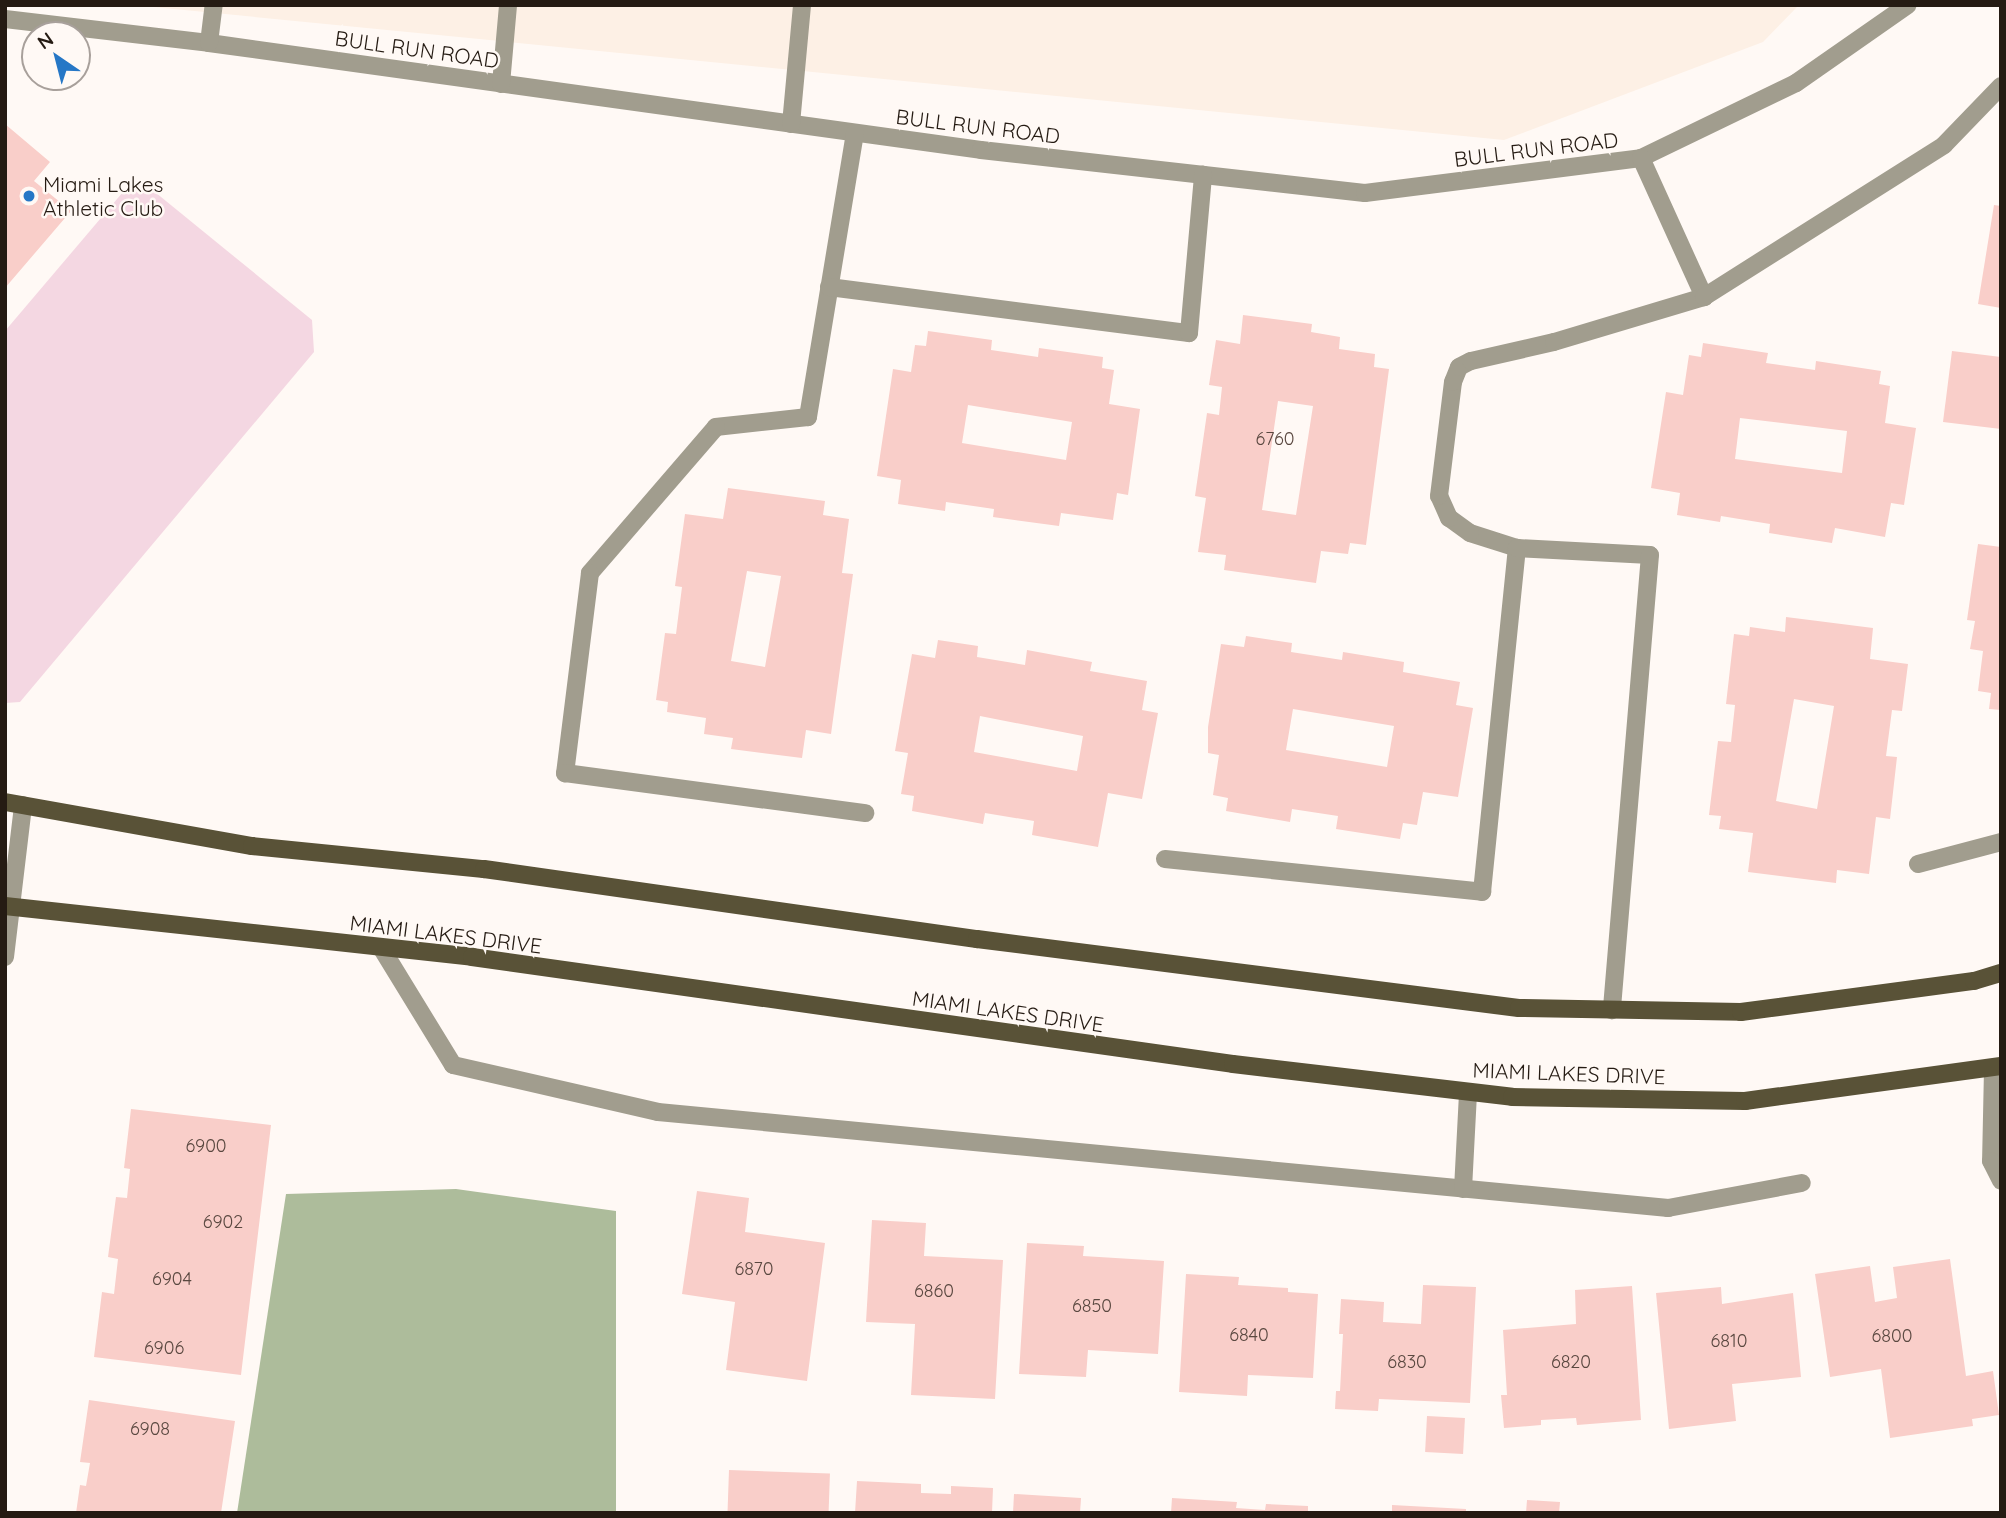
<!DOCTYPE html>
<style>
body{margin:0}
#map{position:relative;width:2006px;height:1518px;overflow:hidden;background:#fff9f5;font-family:Quicksand,sans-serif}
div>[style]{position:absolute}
.built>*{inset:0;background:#fdf0e5}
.green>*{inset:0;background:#f4d7e2}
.water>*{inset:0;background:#adbc9b}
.building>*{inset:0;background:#f9cec9;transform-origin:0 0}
.minor>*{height:18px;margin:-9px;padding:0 9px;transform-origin:9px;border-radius:9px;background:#a19d8e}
.major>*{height:18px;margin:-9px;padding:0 9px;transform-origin:9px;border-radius:9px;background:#595237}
.dots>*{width:19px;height:19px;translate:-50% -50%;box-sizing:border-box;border:4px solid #fff9f5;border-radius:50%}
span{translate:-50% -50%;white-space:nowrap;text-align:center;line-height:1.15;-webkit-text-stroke:5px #fff9f5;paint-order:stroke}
.number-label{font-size:18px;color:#5a4840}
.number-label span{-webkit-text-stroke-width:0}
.street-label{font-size:21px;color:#251b13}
.poi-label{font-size:21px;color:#251b13}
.left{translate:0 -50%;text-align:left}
.frame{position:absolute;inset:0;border:7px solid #251b13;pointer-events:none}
.north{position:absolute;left:21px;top:21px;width:70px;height:70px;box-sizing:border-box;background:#fff9f5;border:2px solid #a8a09b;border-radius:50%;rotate:325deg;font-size:19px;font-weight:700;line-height:28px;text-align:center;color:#251b13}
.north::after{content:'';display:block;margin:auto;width:24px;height:32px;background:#2677c6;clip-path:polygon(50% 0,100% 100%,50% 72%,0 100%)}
</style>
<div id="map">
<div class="built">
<div style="clip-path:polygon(133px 5px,1799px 5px,1763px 42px,1504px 140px)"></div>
</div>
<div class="green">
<div style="clip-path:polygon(150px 188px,312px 320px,314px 352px,20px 702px,5px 703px,5px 331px,123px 192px)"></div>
</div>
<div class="water">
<div style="clip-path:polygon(456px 1189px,616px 1211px,616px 1513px,237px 1513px,286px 1194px)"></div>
</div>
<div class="building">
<div style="clip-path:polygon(5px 124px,50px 162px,34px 181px,71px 211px,5px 288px)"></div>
<div style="clip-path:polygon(1994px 205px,2001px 206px,2001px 308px,1978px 304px)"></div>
<div style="clip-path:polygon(evenodd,1243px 315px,1312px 324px,1311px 332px,1340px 337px,1339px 349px,1375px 354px,1374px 367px,1389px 369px,1366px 545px,1350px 543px,1348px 554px,1321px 551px,1316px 583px,1224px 570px,1226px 555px,1198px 552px,1206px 498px,1195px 496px,1207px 413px,1219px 415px,1222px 387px,1209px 385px,1216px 340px,1240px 344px,1243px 315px,1278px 401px,1313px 406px,1296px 515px,1262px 510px,1278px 401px)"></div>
<div style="clip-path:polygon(evenodd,928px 331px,992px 340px,991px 350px,1038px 357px,1039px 348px,1103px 357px,1102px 368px,1114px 370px,1109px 404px,1140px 409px,1128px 495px,1117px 493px,1113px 520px,1061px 513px,1059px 526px,993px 517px,994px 509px,946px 502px,945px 511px,898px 504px,901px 480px,877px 476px,893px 369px,911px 372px,915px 345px,926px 346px,928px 331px,968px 405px,1072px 422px,1066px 460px,962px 443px,968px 405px)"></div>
<div style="clip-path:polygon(evenodd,1703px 343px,1768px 353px,1766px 363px,1815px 370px,1816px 361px,1881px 371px,1879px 384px,1890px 386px,1885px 423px,1916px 428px,1904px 505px,1891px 503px,1885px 537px,1835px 528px,1832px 543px,1769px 533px,1770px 524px,1721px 516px,1720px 522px,1677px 515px,1680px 493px,1651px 488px,1666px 392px,1683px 395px,1689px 355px,1701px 357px,1703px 343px,1740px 418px,1847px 431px,1842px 473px,1735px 459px,1740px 418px)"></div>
<div style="clip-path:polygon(1952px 351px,2001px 357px,2001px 429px,1943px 422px)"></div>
<div style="clip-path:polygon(evenodd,728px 488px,825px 501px,823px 515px,849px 519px,842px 573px,853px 574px,831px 734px,806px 730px,802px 758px,731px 749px,733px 738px,704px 734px,706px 718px,667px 712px,668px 702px,656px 700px,665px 633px,676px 634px,682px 587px,675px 586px,685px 514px,723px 519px,728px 488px,747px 571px,781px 576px,765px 667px,731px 661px,747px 571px)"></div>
<div style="clip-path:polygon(1978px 544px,2001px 547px,2001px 710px,1989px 709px,1991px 693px,1978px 691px,1983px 651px,1970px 649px,1975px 621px,1967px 620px)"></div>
<div style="clip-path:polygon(evenodd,1786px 617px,1873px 628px,1870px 659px,1908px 664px,1902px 711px,1892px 710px,1886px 756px,1897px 757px,1890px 819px,1876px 817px,1869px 874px,1837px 870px,1836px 883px,1748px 872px,1753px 833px,1719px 829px,1721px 816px,1709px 815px,1718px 741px,1731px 742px,1735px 705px,1726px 704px,1734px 634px,1749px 636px,1750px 627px,1785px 632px,1786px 617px,1794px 699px,1834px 706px,1817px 809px,1776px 801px,1794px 699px)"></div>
<div style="clip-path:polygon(evenodd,1246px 636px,1292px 643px,1291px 652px,1342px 660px,1343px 652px,1404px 662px,1403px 672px,1460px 682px,1456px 705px,1473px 708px,1458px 797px,1423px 792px,1417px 825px,1403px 823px,1400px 839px,1336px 829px,1338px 816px,1292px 809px,1290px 822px,1226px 811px,1228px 798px,1213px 795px,1219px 755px,1208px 753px,1208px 727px,1221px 644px,1244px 647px,1246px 636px,1293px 709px,1394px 726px,1387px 767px,1286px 750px,1293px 709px)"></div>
<div style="clip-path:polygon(evenodd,938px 640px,978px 646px,977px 657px,1025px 665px,1027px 650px,1092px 662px,1090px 671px,1147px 681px,1142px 710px,1158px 713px,1142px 799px,1108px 793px,1098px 847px,1032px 835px,1034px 821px,985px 813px,983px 824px,912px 811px,914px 796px,901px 794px,908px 753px,895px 751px,912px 654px,935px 658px,938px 640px,980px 716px,1083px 736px,1077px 771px,974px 752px,980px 716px)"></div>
<div style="clip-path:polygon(131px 1109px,271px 1125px,241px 1375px,94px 1357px,102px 1292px,114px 1294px,118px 1259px,108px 1257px,116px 1197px,127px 1198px,130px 1169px,124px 1168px)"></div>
<div style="clip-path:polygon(697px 1191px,749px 1198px,745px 1232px,825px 1243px,807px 1381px,726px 1370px,735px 1302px,682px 1294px)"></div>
<div style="clip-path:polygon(872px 1220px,926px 1223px,924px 1256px,1003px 1260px,995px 1399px,911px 1395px,915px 1324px,866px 1322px)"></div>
<div style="clip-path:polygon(1027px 1243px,1084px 1246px,1083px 1256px,1164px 1261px,1158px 1354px,1088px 1350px,1086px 1377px,1019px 1374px)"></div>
<div style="clip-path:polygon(1950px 1259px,1966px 1376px,1993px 1371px,1999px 1415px,1972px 1419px,1973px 1426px,1890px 1438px,1881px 1369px,1830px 1377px,1815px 1274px,1870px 1266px,1875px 1302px,1897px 1298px,1893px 1267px)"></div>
<div style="clip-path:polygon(1186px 1274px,1239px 1277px,1238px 1285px,1288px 1288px,1288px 1292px,1318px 1294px,1313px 1378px,1248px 1375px,1247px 1396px,1179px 1392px)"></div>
<div style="clip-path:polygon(1423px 1285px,1476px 1287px,1470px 1403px,1379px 1399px,1378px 1411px,1335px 1409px,1336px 1391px,1340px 1391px,1343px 1334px,1339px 1334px,1341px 1299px,1384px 1302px,1383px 1322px,1421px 1324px)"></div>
<div style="clip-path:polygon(1632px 1286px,1641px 1420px,1577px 1425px,1576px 1418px,1541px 1420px,1541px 1425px,1504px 1428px,1501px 1395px,1507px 1395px,1503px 1330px,1576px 1324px,1575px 1290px)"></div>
<div style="clip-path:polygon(1721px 1287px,1722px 1304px,1793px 1293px,1801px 1377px,1732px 1384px,1736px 1421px,1669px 1429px,1656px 1293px)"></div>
<div style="clip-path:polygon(89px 1400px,235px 1421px,221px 1513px,76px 1513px,80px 1485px,86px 1486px,90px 1463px,80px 1462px)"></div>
<div style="left:1427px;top:1416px;width:38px;height:36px;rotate:3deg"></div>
<div style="left:729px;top:1470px;width:101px;height:43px;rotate:2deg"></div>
<div style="clip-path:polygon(857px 1481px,921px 1484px,921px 1493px,951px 1494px,951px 1486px,993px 1488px,992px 1513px,855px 1513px)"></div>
<div style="clip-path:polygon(1014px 1494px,1081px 1498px,1080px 1513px,1013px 1513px)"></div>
<div style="clip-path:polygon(1172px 1498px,1237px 1502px,1236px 1508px,1265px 1510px,1266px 1504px,1308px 1506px,1308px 1513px,1171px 1513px)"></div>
<div style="clip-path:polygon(1527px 1500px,1560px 1502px,1559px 1513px,1526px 1513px)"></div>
<div style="clip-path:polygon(1392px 1505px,1466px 1509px,1466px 1513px,1392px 1513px)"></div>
</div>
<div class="minor">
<div style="left:5px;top:19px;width:205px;rotate:6.7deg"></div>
<div style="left:209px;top:43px;width:779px;rotate:7.89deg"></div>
<div style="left:981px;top:150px;width:386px;rotate:6.4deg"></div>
<div style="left:1365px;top:193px;width:278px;rotate:-7.2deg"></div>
<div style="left:1641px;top:158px;width:172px;rotate:-25.8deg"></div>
<div style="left:1796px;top:83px;width:136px;rotate:-34.9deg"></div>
<div style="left:209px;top:43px;width:38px;rotate:-83deg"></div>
<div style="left:501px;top:84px;width:79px;rotate:-84.9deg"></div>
<div style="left:791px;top:124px;width:120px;rotate:-84.7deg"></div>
<div style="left:855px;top:133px;width:288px;rotate:99.4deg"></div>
<div style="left:808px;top:417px;width:93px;rotate:173.8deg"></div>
<div style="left:716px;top:427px;width:193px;rotate:130.8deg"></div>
<div style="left:590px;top:573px;width:202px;rotate:97.1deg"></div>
<div style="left:565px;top:773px;width:303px;rotate:7.6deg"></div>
<div style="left:1641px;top:158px;width:153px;rotate:65.6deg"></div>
<div style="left:829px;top:287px;width:363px;rotate:7.3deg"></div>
<div style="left:1189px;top:333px;width:159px;rotate:-84.9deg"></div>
<div style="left:1517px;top:548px;width:49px;rotate:-162.3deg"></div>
<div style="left:1470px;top:533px;width:26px;rotate:-144deg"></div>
<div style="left:1449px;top:518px;width:24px;rotate:-114deg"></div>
<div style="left:1439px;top:496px;width:115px;rotate:-83deg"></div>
<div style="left:1453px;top:382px;width:16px;rotate:-68deg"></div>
<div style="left:1459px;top:367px;width:13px;rotate:-27deg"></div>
<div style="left:1471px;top:361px;width:85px;rotate:-12.9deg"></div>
<div style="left:1554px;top:342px;width:157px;rotate:-16.7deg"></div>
<div style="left:1704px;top:297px;width:284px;rotate:-32.3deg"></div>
<div style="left:1944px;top:145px;width:82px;rotate:-46deg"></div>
<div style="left:1165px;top:859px;width:319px;rotate:5.9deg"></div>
<div style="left:1482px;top:892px;width:346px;rotate:-84.2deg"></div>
<div style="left:1517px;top:548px;width:133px;rotate:3deg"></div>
<div style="left:1650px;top:555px;width:457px;rotate:94.8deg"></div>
<div style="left:1918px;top:864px;width:86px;rotate:-14.8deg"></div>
<div style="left:382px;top:949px;width:136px;rotate:58.5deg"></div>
<div style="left:453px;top:1065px;width:210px;rotate:12.9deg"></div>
<div style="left:658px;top:1112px;width:1015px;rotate:5.43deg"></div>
<div style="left:1668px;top:1208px;width:136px;rotate:-10.6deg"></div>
<div style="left:5px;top:957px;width:153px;rotate:-83.2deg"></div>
<div style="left:1993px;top:1069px;width:92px;rotate:91.2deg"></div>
<div style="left:1991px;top:1161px;width:22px;rotate:63deg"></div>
<div style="left:1463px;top:1189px;width:97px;rotate:-87deg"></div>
</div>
<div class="major">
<div style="left:5px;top:802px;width:251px;rotate:10.1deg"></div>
<div style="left:252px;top:846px;width:233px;rotate:5.7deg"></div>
<div style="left:484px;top:869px;width:498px;rotate:8.1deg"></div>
<div style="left:977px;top:939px;width:546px;rotate:7.26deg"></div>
<div style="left:1519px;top:1008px;width:222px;rotate:1deg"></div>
<div style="left:1741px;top:1012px;width:235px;rotate:-7.6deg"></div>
<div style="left:1974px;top:981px;width:28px;rotate:-17deg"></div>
<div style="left:5px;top:906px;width:470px;rotate:6.2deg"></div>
<div style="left:472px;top:957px;width:768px;rotate:8deg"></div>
<div style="left:1233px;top:1064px;width:281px;rotate:6.7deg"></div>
<div style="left:1512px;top:1097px;width:233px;rotate:1deg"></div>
<div style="left:1745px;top:1101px;width:258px;rotate:-7.8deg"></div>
</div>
<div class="dots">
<div style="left:29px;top:196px;background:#2677c6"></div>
</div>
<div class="number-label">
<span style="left:1275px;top:439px">6760</span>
<span style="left:206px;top:1146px">6900</span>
<span style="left:223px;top:1222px">6902</span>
<span style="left:754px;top:1269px">6870</span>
<span style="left:172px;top:1279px">6904</span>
<span style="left:934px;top:1291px">6860</span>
<span style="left:1092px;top:1306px">6850</span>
<span style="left:1249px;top:1335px">6840</span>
<span style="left:1892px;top:1336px">6800</span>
<span style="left:1729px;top:1341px">6810</span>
<span style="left:164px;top:1348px">6906</span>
<span style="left:1407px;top:1362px">6830</span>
<span style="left:1571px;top:1362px">6820</span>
<span style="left:150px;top:1429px">6908</span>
</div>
<div class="street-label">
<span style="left:417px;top:49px;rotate:8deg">BULL RUN ROAD</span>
<span style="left:978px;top:126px;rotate:7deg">BULL RUN ROAD</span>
<span style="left:1536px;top:149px;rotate:-7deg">BULL RUN ROAD</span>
<span style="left:446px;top:934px;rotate:7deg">MIAMI LAKES DRIVE</span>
<span style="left:1008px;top:1011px;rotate:8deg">MIAMI LAKES DRIVE</span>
<span style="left:1569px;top:1073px;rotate:2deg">MIAMI LAKES DRIVE</span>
</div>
<div class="poi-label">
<span class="left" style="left:43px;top:196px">Miami Lakes<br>Athletic Club</span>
</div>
<div class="frame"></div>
<div class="north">N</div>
</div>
